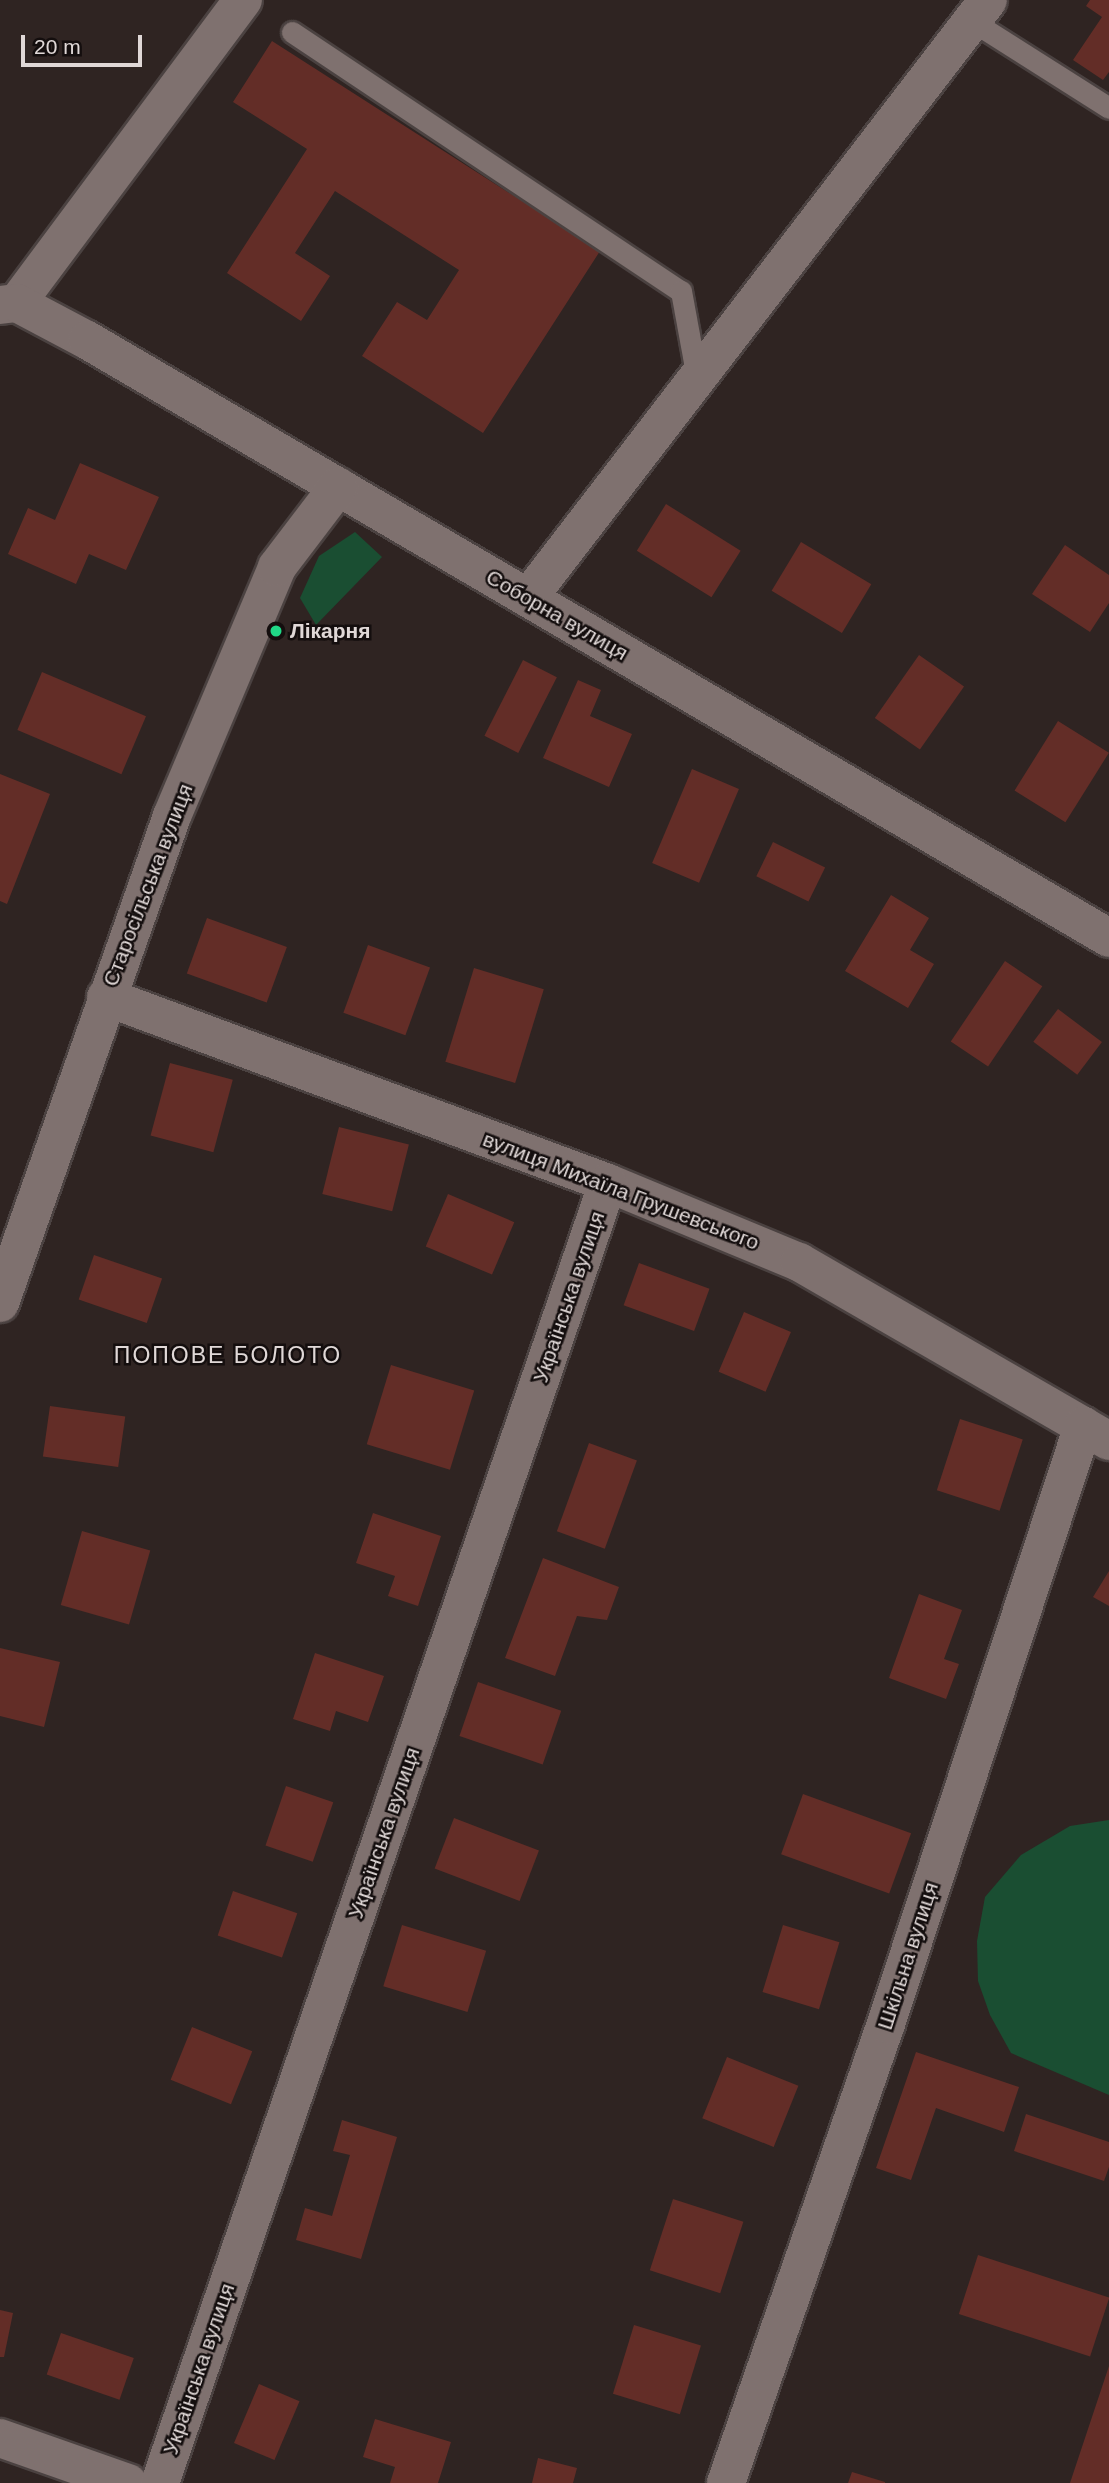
<!DOCTYPE html>
<meta charset="utf-8">
<style>
body{margin:0}
#map{position:relative;width:1109px;height:2483px;overflow:hidden;background:#2f2422;font-family:Arial,sans-serif}
div>[style]{position:absolute}
.green>*{inset:0;background:#1a4e32}
.building>*{inset:0;background:#632d27;transform-origin:0 0}
.roads{filter:drop-shadow(2px 0 #4b4241) drop-shadow(-2px 0 #4b4241) drop-shadow(0 2px #4b4241) drop-shadow(0 -2px #4b4241)}
.service>*{height:21px;margin:-10.5px;padding:0 10.5px;transform-origin:10.5px;border-radius:10.5px;background:#7f716f}
.minor>*{height:38px;margin:-19px;padding:0 19px;transform-origin:19px;border-radius:19px;background:#7f716f}
.dots>*{width:19px;height:19px;translate:-50% -50%;box-sizing:border-box;border:4px solid #140e0e;border-radius:50%}
span{translate:-50% -50%;white-space:nowrap;text-align:center;line-height:1.15;-webkit-text-stroke:5px #140e0e;paint-order:stroke}
.street-label{font-size:21px;color:#e0d8d7}
.poi-label{font-size:21px;color:#e0d8d7;font-weight:700}
.left{translate:0 -50%;text-align:left}
.neighbourhood-label{font-size:23px;color:#e0d8d7;letter-spacing:2px}
.scale{position:absolute;left:21px;top:35px;width:121px;height:32px;box-sizing:border-box;border:4px solid #e0d8d7;border-top:0;padding-left:9px;font-size:21px;line-height:24px;white-space:nowrap;color:#e0d8d7;-webkit-text-stroke:5px #140e0e;paint-order:stroke}
</style>
<div id="map">
<div class="green">
<div style="clip-path:polygon(355px 532px,382px 557px,316px 625px,300px 598px,319px 556px)"></div>
<div style="clip-path:polygon(1109px 1820px,1109px 2095px,1011px 2053px,990px 2015px,978px 1981px,977px 1941px,985px 1897px,1021px 1855px,1070px 1826px)"></div>
</div>
<div class="building">
<div style="clip-path:polygon(1090px 0,1109px 0,1109px 72px,1103px 80px,1073px 60px,1102px 17px,1086px 6px)"></div>
<div style="clip-path:polygon(272px 41px,600px 251px,483px 433px,362px 356px,397px 302px,427px 320px,459px 270px,335px 191px,295px 253px,330px 276px,301px 321px,227px 273px,307px 149px,233px 102px)"></div>
<div style="clip-path:polygon(80px 463px,159px 497px,126px 570px,89px 554px,76px 584px,8px 554px,28px 508px,55px 520px)"></div>
<div style="left:666px;top:504px;width:88px;height:55px;rotate:32deg"></div>
<div style="left:801px;top:542px;width:82px;height:57px;rotate:31deg"></div>
<div style="clip-path:polygon(1065px 545px,1109px 575px,1109px 603px,1090px 632px,1032px 594px)"></div>
<div style="left:919px;top:655px;width:55px;height:77px;rotate:35deg"></div>
<div style="left:523px;top:660px;width:38px;height:85px;rotate:27deg"></div>
<div style="left:42px;top:672px;width:113px;height:63px;rotate:23deg"></div>
<div style="clip-path:polygon(578px 680px,601px 690px,590px 716px,632px 734px,609px 787px,543px 758px)"></div>
<div style="left:1058px;top:721px;width:60px;height:82px;rotate:32deg"></div>
<div style="left:692px;top:769px;width:51px;height:102px;rotate:23deg"></div>
<div style="clip-path:polygon(0 774px,50px 794px,7px 904px,0 901px)"></div>
<div style="left:773px;top:842px;width:58px;height:38px;rotate:26deg"></div>
<div style="clip-path:polygon(891px 895px,929px 918px,910px 950px,934px 964px,908px 1008px,845px 971px)"></div>
<div style="left:207px;top:918px;width:85px;height:59px;rotate:20deg"></div>
<div style="left:368px;top:945px;width:66px;height:72px;rotate:20deg"></div>
<div style="left:1005px;top:961px;width:45px;height:97px;rotate:34deg"></div>
<div style="left:474px;top:968px;width:73px;height:98px;rotate:17deg"></div>
<div style="left:1058px;top:1009px;width:55px;height:41px;rotate:37deg"></div>
<div style="left:170px;top:1063px;width:65px;height:75px;rotate:15deg"></div>
<div style="left:339px;top:1127px;width:72px;height:69px;rotate:14deg"></div>
<div style="left:448px;top:1194px;width:72px;height:57px;rotate:23deg"></div>
<div style="left:94px;top:1255px;width:72px;height:47px;rotate:19deg"></div>
<div style="left:639px;top:1263px;width:75px;height:45px;rotate:20deg"></div>
<div style="left:744px;top:1312px;width:51px;height:65px;rotate:23deg"></div>
<div style="left:391px;top:1365px;width:87px;height:83px;rotate:17deg"></div>
<div style="left:50px;top:1406px;width:76px;height:51px;rotate:8deg"></div>
<div style="left:960px;top:1419px;width:66px;height:75px;rotate:18deg"></div>
<div style="left:589px;top:1443px;width:51px;height:94px;rotate:20deg"></div>
<div style="clip-path:polygon(373px 1513px,441px 1536px,418px 1606px,388px 1596px,395px 1576px,356px 1563px)"></div>
<div style="left:82px;top:1531px;width:71px;height:77px;rotate:16deg"></div>
<div style="clip-path:polygon(543px 1558px,619px 1587px,607px 1620px,577px 1616px,555px 1676px,505px 1658px)"></div>
<div style="clip-path:polygon(1109px 1571px,1109px 1606px,1093px 1597px)"></div>
<div style="clip-path:polygon(919px 1594px,962px 1610px,944px 1659px,959px 1664px,946px 1699px,889px 1678px)"></div>
<div style="clip-path:polygon(0 1648px,60px 1662px,44px 1727px,0 1716px)"></div>
<div style="clip-path:polygon(315px 1653px,384px 1676px,368px 1722px,336px 1711px,330px 1731px,293px 1719px)"></div>
<div style="left:478px;top:1682px;width:88px;height:57px;rotate:19deg"></div>
<div style="left:286px;top:1786px;width:50px;height:63px;rotate:19deg"></div>
<div style="left:803px;top:1794px;width:115px;height:64px;rotate:20deg"></div>
<div style="left:454px;top:1818px;width:91px;height:54px;rotate:21deg"></div>
<div style="left:233px;top:1891px;width:68px;height:47px;rotate:19deg"></div>
<div style="left:402px;top:1925px;width:88px;height:64px;rotate:17deg"></div>
<div style="left:783px;top:1925px;width:59px;height:70px;rotate:17deg"></div>
<div style="left:192px;top:2027px;width:65px;height:57px;rotate:22deg"></div>
<div style="clip-path:polygon(916px 2052px,1019px 2087px,1004px 2132px,936px 2108px,911px 2180px,876px 2168px)"></div>
<div style="left:727px;top:2057px;width:77px;height:66px;rotate:22deg"></div>
<div style="clip-path:polygon(1026px 2114px,1109px 2142px,1109px 2167px,1104px 2181px,1014px 2151px)"></div>
<div style="clip-path:polygon(342px 2120px,397px 2137px,361px 2259px,296px 2240px,305px 2208px,332px 2216px,350px 2155px,333px 2151px)"></div>
<div style="left:673px;top:2199px;width:74px;height:75px;rotate:18deg"></div>
<div style="left:978px;top:2255px;width:138px;height:62px;rotate:18deg"></div>
<div style="clip-path:polygon(0 2310px,13px 2313px,4px 2357px,0 2357px)"></div>
<div style="left:634px;top:2325px;width:70px;height:72px;rotate:17deg"></div>
<div style="left:61px;top:2333px;width:77px;height:44px;rotate:19deg"></div>
<div style="clip-path:polygon(1109px 2366px,1109px 2483px,1070px 2483px)"></div>
<div style="left:259px;top:2384px;width:44px;height:64px;rotate:23deg"></div>
<div style="clip-path:polygon(375px 2419px,451px 2442px,438px 2483px,390px 2483px,395px 2467px,363px 2457px)"></div>
<div style="clip-path:polygon(538px 2458px,577px 2468px,573px 2483px,532px 2483px)"></div>
<div style="clip-path:polygon(852px 2472px,885px 2482px,885px 2483px,848px 2483px)"></div>
</div>
<div class="roads">
<div class="service">
<div style="left:972px;top:21px;width:162px;rotate:32.4deg"></div>
<div style="left:292px;top:32px;width:467px;rotate:33.7deg"></div>
<div style="left:681px;top:291px;width:88px;rotate:79.6deg"></div>
</div>
<div class="minor">
<div style="left:17px;top:303px;width:378px;rotate:-53.3deg"></div>
<div style="left:0;top:305px;width:17px;rotate:-7deg"></div>
<div style="left:17px;top:303px;width:79px;rotate:27.9deg"></div>
<div style="left:87px;top:340px;width:1184px;rotate:30.33deg"></div>
<div style="left:528px;top:598px;width:754px;rotate:-52.43deg"></div>
<div style="left:106px;top:997px;width:535px;rotate:20.33deg"></div>
<div style="left:608px;top:1183px;width:207px;rotate:22.5deg"></div>
<div style="left:799px;top:1262px;width:358px;rotate:30deg"></div>
<div style="left:0;top:1303px;width:516px;rotate:-70.55deg"></div>
<div style="left:172px;top:816px;width:270px;rotate:-67.1deg"></div>
<div style="left:277px;top:567px;width:101px;rotate:-52.7deg"></div>
<div style="left:0;top:2438px;width:136px;rotate:19.4deg"></div>
<div style="left:160px;top:2483px;width:1375px;rotate:-70.99deg"></div>
<div style="left:726px;top:2483px;width:486px;rotate:-70.8deg"></div>
<div style="left:886px;top:2024px;width:630px;rotate:-71.77deg"></div>
</div>
</div>
<div class="dots">
<div style="left:276px;top:631px;background:#20d887"></div>
</div>
<div class="street-label">
<span style="left:557px;top:615px;rotate:30deg">Соборна вулиця</span>
<span style="left:148px;top:885px;rotate:-69deg">Старосільська вулиця</span>
<span style="left:621px;top:1191px;rotate:21deg">вулиця Михаїла Грушевського</span>
<span style="left:569px;top:1297px;rotate:-71deg">Українська вулиця</span>
<span style="left:384px;top:1833px;rotate:-71deg">Українська вулиця</span>
<span style="left:908px;top:1956px;rotate:-72deg">Шкільна вулиця</span>
<span style="left:199px;top:2369px;rotate:-71deg">Українська вулиця</span>
</div>
<div class="poi-label">
<span class="left" style="left:290px;top:631px">Лікарня</span>
</div>
<div class="neighbourhood-label">
<span style="left:228px;top:1355px">ПОПОВЕ БОЛОТО</span>
</div>
<div class="scale">20 m</div>
</div>
